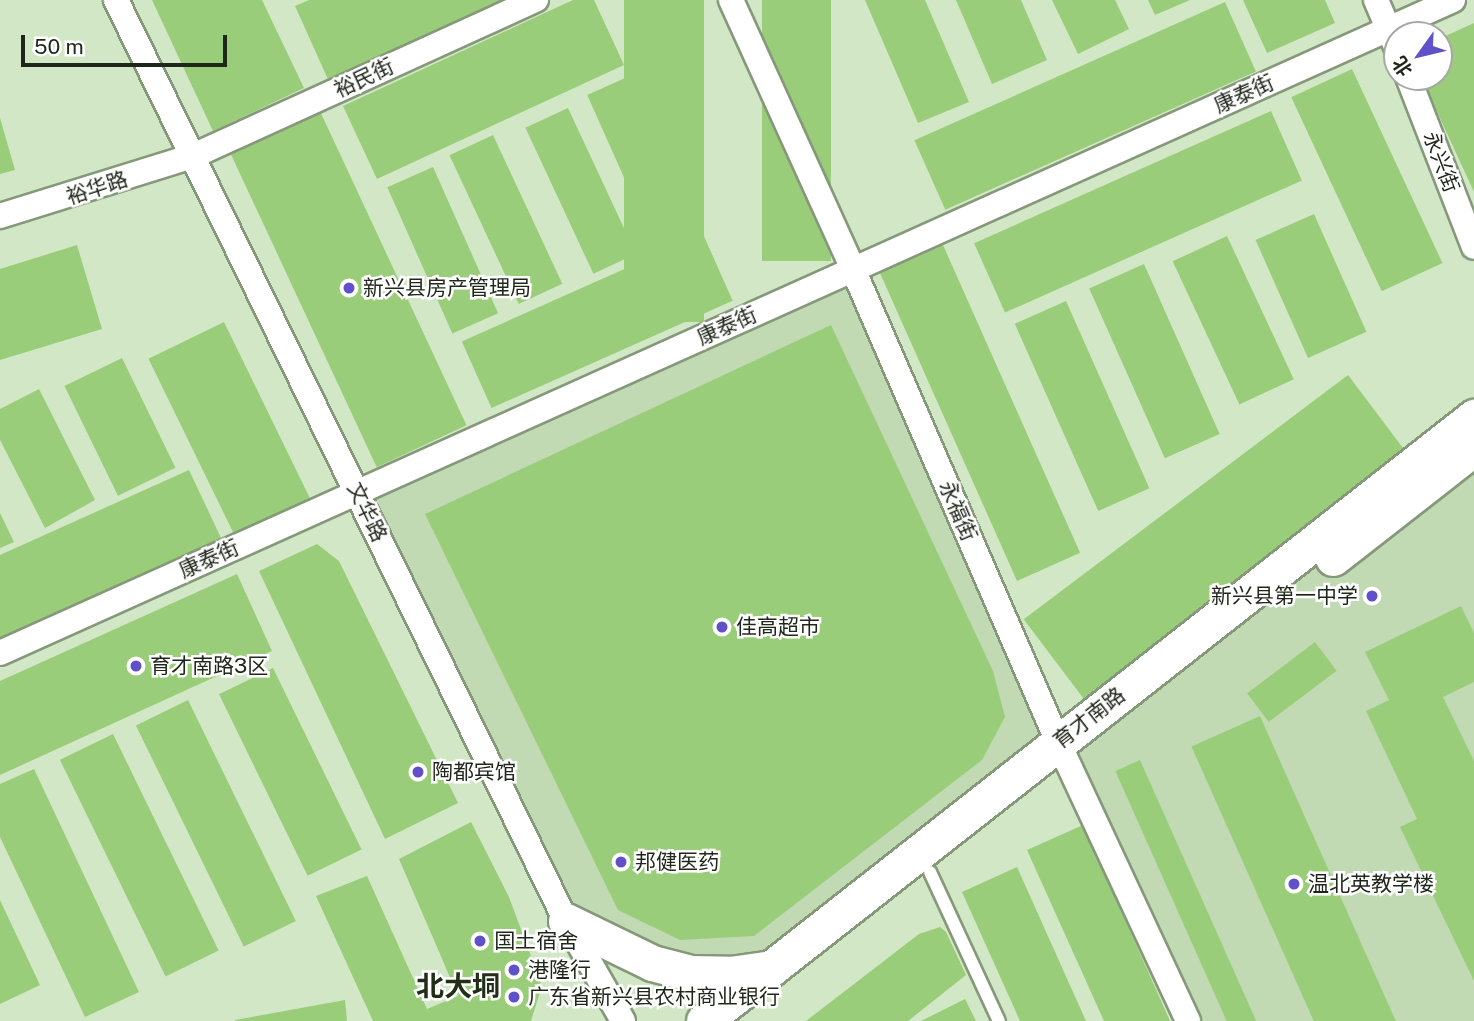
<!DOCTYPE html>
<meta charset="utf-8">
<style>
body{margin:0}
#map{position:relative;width:1474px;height:1021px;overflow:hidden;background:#d2e7c6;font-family:"Public Sans","Noto Sans SC",sans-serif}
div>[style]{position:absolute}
.built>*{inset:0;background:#c1dab4}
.building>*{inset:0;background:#9acd79;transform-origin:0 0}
.roads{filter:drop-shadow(2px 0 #85987a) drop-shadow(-2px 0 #85987a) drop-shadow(0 2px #85987a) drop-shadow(0 -2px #85987a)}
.lane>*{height:12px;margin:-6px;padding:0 6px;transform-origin:6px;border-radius:6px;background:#fff}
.street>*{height:24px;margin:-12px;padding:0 12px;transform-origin:12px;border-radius:12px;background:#fff}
.secondary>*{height:35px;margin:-17.5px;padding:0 17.5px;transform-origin:17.5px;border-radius:17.5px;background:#fff}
.dots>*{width:19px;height:19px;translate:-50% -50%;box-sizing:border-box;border:4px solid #fff;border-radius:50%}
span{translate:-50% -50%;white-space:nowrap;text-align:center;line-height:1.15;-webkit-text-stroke:5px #fff;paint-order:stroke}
.street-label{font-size:21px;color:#1f261a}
.poi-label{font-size:21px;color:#1f261a}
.left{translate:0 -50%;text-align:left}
.right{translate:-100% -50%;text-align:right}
.district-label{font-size:28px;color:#202f16;font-weight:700}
.north{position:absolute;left:1383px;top:21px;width:70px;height:70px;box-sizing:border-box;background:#fff;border:2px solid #a5a8a3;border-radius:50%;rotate:236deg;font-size:19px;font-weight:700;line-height:28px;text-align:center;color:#1f261a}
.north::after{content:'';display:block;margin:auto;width:24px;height:32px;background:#6050c9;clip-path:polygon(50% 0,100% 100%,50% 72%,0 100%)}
.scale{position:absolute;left:21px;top:35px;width:206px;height:32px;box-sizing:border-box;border:4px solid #1f261a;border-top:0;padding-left:9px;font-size:21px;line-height:24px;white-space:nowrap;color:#1f261a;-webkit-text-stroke:5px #fff;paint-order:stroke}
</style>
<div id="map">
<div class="built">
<div style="clip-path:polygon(853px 269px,1064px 756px,1474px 436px,1474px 1021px,1188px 1021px,1065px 757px,740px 1010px,574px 936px,357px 493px)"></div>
</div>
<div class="building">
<div style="clip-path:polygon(152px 0,262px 0,304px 88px,213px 131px)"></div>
<div style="clip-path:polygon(309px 0,524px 0,331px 86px,295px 6px)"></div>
<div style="clip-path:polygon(573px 0,594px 0,624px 65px,377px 179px,343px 106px)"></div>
<div style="left:624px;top:0;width:80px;height:322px"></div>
<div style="left:762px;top:0;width:69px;height:261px"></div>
<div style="clip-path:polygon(865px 0,925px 0,969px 102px,918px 123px)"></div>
<div style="clip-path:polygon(956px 0,1021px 0,1047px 60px,992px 84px)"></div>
<div style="clip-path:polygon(1052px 0,1115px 0,1129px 29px,1078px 54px)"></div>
<div style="clip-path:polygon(1148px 0,1190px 0,1155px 15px)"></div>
<div style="clip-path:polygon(1243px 0,1325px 0,1335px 23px,1267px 53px)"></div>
<div style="left:1225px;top:2px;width:76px;height:340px;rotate:66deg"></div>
<div style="clip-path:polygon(1474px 23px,1474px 192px,1421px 77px,1439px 77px,1439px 39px)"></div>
<div style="left:1352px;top:69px;width:214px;height:67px;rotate:65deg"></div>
<div style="left:632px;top:75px;width:157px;height:49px;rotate:66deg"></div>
<div style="left:568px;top:108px;width:161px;height:47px;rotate:65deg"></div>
<div style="left:319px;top:109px;width:349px;height:99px;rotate:65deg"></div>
<div style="left:1271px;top:111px;width:76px;height:325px;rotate:66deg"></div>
<div style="clip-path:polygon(0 118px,15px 170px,0 174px)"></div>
<div style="left:493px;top:135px;width:164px;height:48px;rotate:65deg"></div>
<div style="left:433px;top:167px;width:160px;height:50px;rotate:66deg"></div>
<div style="left:1314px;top:214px;width:129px;height:64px;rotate:66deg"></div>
<div style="left:703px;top:234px;width:73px;height:264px;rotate:66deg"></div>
<div style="left:1227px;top:236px;width:158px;height:60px;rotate:65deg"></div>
<div style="clip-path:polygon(77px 245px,102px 329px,0 360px,0 269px)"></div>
<div style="left:943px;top:245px;width:337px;height:69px;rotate:66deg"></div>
<div style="left:1144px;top:264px;width:186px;height:60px;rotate:66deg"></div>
<div style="left:1066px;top:301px;width:205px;height:56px;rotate:66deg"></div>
<div style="left:224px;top:322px;width:198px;height:84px;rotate:64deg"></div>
<div style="clip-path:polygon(831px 325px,993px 671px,1005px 717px,982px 760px,754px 936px,680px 940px,618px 910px,425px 514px)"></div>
<div style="left:122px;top:358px;width:122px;height:64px;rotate:64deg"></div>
<div style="left:1348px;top:375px;width:103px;height:406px;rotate:53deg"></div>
<div style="clip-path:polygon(39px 389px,95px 500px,45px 528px,0 440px,0 409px)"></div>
<div style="clip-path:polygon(189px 470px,222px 540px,0 641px,0 555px)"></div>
<div style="clip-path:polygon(0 513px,14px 542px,0 548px)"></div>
<div style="clip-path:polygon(317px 544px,339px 561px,458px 803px,385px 839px,259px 571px)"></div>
<div style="clip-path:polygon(237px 574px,272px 651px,0 775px,0 681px)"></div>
<div style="clip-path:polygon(1461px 606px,1474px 633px,1474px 682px,1443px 697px,1474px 761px,1474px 981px,1400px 827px,1417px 819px,1366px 711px,1389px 700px,1365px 652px)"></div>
<div style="left:1315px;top:642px;width:36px;height:85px;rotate:53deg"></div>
<div style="left:273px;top:668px;width:202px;height:60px;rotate:64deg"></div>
<div style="left:188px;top:700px;width:246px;height:58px;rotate:64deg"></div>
<div style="left:1260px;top:716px;width:334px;height:75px;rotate:66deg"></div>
<div style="left:113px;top:734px;width:241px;height:59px;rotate:64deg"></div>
<div style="left:1140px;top:760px;width:286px;height:27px;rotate:66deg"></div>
<div style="clip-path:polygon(34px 769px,139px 992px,85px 1017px,0 837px,0 784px)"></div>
<div style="clip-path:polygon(471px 822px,509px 897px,542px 986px,531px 1021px,373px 1021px,316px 896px,367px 876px,427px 1009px,458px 996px,399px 859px)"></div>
<div style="clip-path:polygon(1083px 825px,1170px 1021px,1104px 1021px,1027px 850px)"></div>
<div style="clip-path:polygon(1017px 867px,1086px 1021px,1020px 1021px,962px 892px)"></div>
<div style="clip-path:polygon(0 900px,40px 985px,0 1004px)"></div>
<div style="clip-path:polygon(940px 927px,946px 932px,966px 975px,908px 1021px,806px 1021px,919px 934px)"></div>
<div style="clip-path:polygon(965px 999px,976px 1021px,921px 1021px)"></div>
<div style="clip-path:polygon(345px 1000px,347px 1021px,235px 1021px,235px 1020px)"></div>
</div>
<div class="roads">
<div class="lane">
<div style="left:930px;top:872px;width:164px;rotate:65.2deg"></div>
</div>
<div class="street">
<div style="left:116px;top:0;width:1025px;rotate:63.96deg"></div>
<div style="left:566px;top:921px;width:115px;rotate:60.3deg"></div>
<div style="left:731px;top:0;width:295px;rotate:65.6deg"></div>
<div style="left:853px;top:269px;width:516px;rotate:66.57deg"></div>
<div style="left:1058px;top:742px;width:308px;rotate:65deg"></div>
<div style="left:1376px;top:0;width:53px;rotate:66.8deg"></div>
<div style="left:1408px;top:77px;width:182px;rotate:68.8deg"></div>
<div style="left:0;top:216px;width:202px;rotate:-17.3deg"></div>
<div style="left:193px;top:156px;width:377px;rotate:-24.5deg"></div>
<div style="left:0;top:653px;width:1593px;rotate:-24.2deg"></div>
</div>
<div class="secondary">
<div style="left:1333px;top:558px;width:179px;rotate:-38deg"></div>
<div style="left:566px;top:921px;width:96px;rotate:26deg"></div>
<div style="left:652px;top:963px;width:40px;rotate:14.4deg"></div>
<div style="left:691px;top:973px;width:39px;rotate:1deg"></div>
<div style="left:730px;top:974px;width:42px;rotate:-8.1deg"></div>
<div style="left:704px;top:1021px;width:979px;rotate:-38.11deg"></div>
</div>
</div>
<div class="dots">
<div style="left:349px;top:288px;background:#6050c9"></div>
<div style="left:1372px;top:596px;background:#6050c9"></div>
<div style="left:722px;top:627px;background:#6050c9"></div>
<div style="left:136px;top:666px;background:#6050c9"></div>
<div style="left:418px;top:772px;background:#6050c9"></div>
<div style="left:621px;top:862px;background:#6050c9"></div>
<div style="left:1294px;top:884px;background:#6050c9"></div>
<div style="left:480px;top:941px;background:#6050c9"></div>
<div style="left:514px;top:970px;background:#6050c9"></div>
<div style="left:514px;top:997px;background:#6050c9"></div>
</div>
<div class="street-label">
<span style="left:364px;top:78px;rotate:-25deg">裕民街</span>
<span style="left:1244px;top:94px;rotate:-24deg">康泰街</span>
<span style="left:1441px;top:162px;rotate:69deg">永兴街</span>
<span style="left:97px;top:188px;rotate:-18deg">裕华路</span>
<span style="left:727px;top:326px;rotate:-24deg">康泰街</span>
<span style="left:958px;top:511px;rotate:67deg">永福街</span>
<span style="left:367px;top:512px;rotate:64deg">文华路</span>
<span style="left:209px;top:559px;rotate:-24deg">康泰街</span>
<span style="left:1089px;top:718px;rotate:-38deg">育才南路</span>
</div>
<div class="poi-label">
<span class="left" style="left:363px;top:288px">新兴县房产管理局</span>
<span class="right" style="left:1358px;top:596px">新兴县第一中学</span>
<span class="left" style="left:736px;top:627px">佳高超市</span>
<span class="left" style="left:150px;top:666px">育才南路3区</span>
<span class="left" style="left:432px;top:772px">陶都宾馆</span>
<span class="left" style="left:635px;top:862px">邦健医药</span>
<span class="left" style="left:1308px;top:884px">温北英教学楼</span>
<span class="left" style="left:494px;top:941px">国土宿舍</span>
<span class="left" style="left:528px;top:970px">港隆行</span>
<span class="left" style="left:528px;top:997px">广东省新兴县农村商业银行</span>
</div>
<div class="district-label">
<span style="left:458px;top:986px">北大垌</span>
</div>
<div class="north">北</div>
<div class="scale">50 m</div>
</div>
